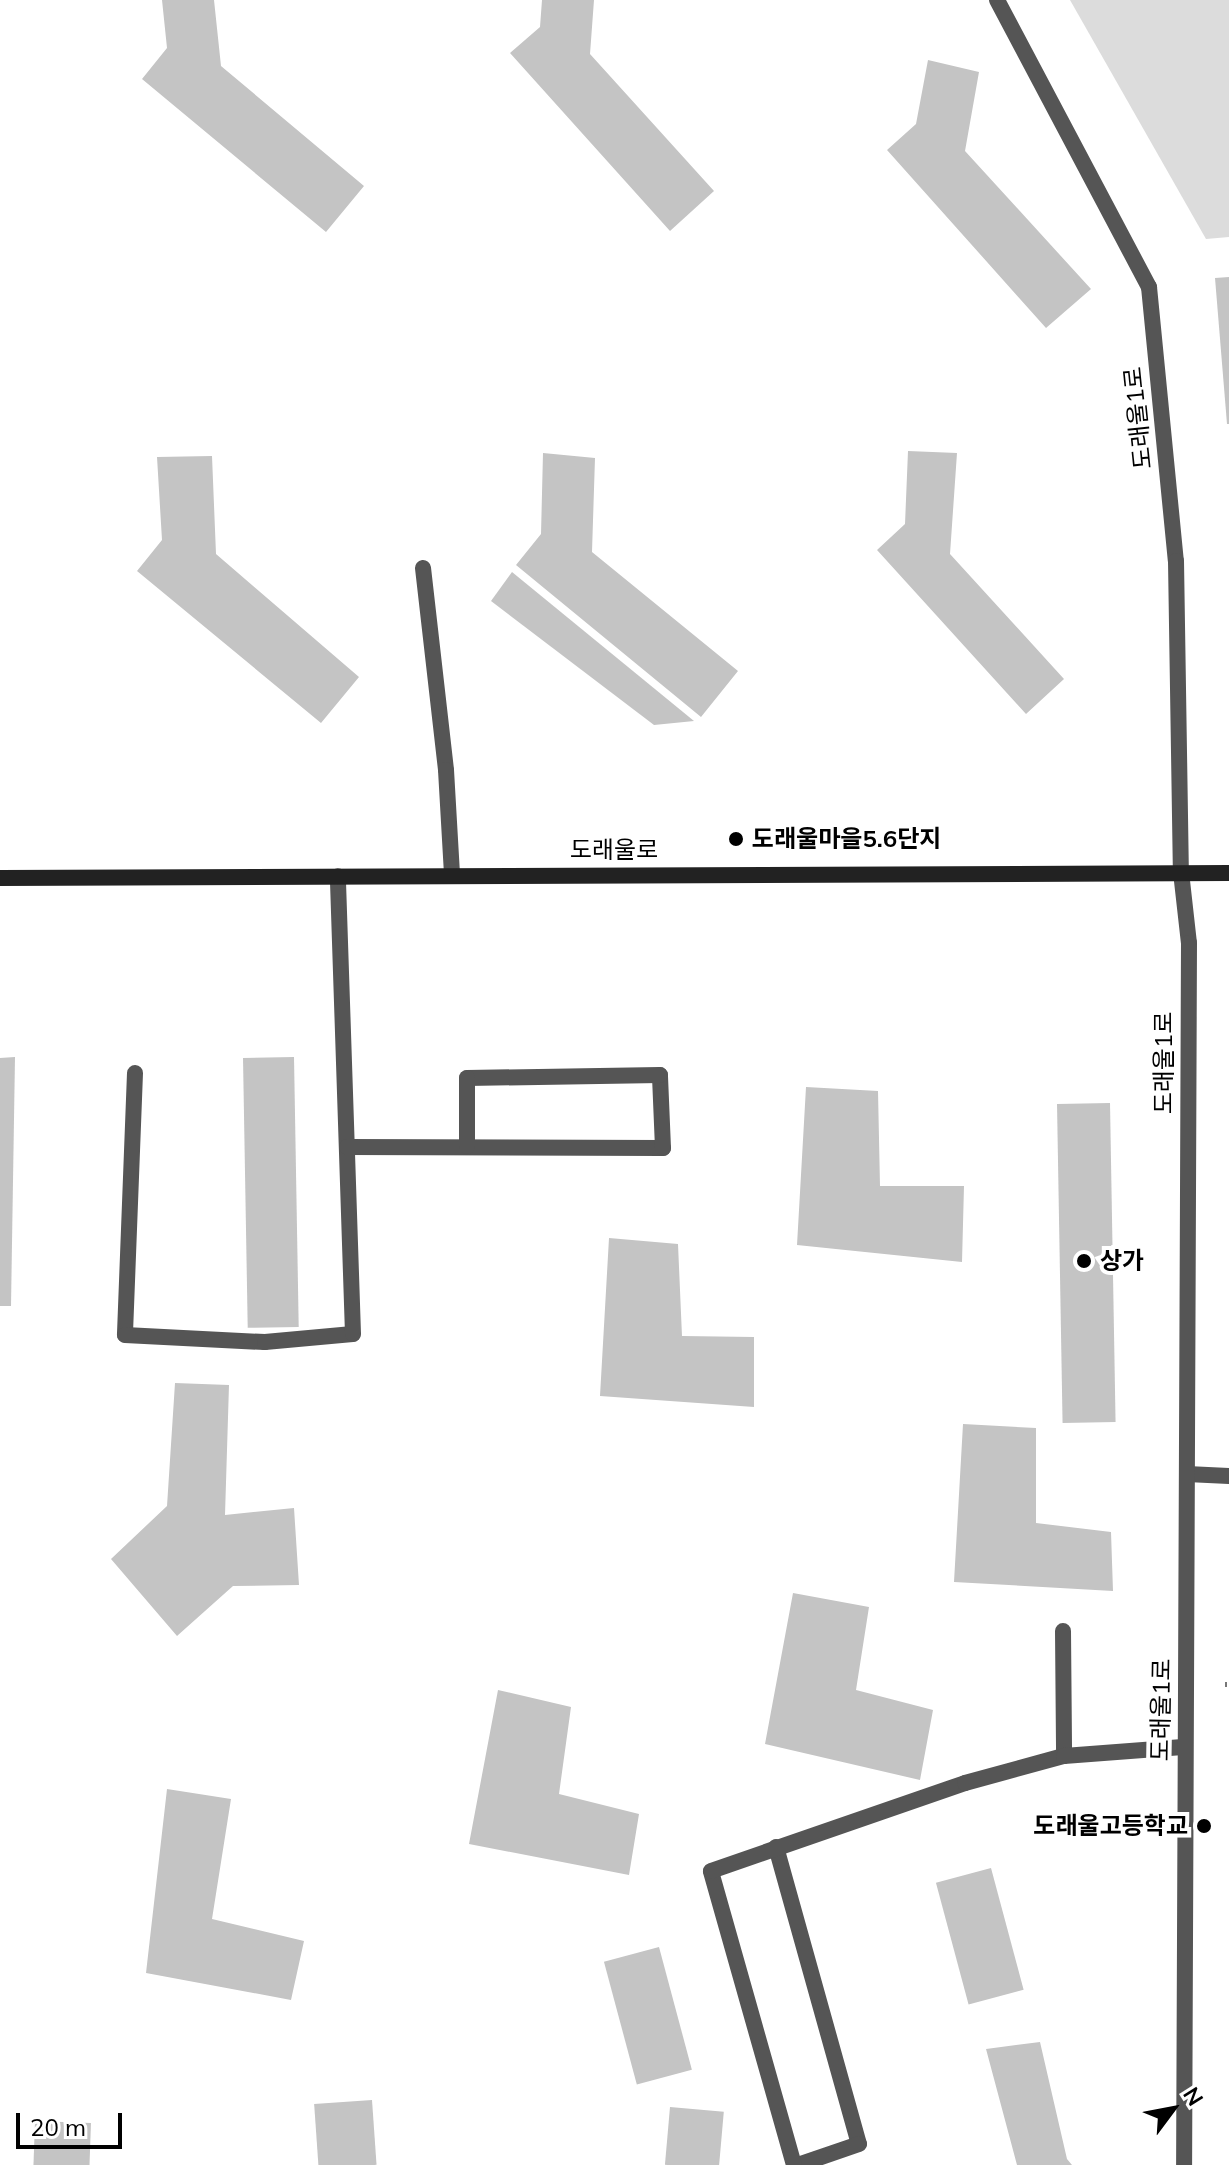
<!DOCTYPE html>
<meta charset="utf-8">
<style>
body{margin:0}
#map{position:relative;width:1229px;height:2165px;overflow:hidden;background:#fff;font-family:Mulish,"Noto Sans KR",sans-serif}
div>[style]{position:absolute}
.green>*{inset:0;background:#dcdcdc}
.building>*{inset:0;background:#c4c4c4;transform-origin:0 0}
.path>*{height:5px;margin-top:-2.5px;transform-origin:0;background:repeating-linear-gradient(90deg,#777 0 2px,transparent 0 6px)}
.service>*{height:16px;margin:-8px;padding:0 8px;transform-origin:8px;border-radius:8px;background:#555}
.minor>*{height:16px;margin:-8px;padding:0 8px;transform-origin:8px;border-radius:8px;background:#555}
.tertiary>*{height:16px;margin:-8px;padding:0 8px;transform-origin:8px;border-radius:8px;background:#555}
.secondary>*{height:16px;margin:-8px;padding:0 8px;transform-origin:8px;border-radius:8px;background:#222}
.dots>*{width:22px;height:22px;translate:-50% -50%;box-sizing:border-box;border:4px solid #fff;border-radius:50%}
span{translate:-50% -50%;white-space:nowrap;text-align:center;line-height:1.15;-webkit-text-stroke:8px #fff;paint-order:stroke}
.street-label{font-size:24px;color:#000}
.poi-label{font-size:24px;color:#000;font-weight:700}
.left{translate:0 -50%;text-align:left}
.right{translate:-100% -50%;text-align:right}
.north{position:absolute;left:1133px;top:2069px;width:80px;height:80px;-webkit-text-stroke:6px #fff;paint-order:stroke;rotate:58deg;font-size:22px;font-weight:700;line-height:32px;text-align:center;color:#000}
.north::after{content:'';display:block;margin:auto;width:28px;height:36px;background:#000;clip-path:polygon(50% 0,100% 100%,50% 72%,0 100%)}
.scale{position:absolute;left:16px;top:2113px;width:106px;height:36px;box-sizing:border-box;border:4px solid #000;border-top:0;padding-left:10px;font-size:24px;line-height:28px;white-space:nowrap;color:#000;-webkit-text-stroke:6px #fff;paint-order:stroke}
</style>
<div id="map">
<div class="green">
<div style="clip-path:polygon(1070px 0,1229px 0,1229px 237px,1206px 239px)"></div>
</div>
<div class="building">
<div style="clip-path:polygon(162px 0,214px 0,221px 66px,364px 186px,326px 232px,142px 79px,167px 48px)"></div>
<div style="clip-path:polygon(542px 0,594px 0,590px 54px,714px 191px,670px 231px,510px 53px,540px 27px)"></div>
<div style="clip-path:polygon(928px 60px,979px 72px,965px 151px,1091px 289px,1046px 328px,887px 150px,916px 124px)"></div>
<div style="clip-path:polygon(1229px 277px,1229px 424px,1227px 424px,1215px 278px)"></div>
<div style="clip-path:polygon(908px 451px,957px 453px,950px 554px,1064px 679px,1026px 714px,877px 550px,905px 524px)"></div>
<div style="clip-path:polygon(543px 453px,595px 458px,592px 552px,738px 671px,701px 717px,516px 565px,541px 534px)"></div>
<div style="clip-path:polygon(212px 456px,216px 554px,359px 677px,321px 723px,137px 571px,162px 540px,157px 457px)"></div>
<div style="clip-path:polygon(512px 572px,694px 721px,654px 725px,491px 601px)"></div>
<div style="clip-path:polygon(15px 1057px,11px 1306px,0 1306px,0 1058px)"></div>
<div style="left:294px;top:1057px;width:270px;height:51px;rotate:89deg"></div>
<div style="clip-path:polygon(806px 1087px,878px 1091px,880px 1186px,964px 1186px,962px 1262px,797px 1245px)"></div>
<div style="left:1110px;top:1103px;width:319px;height:53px;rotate:89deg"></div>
<div style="clip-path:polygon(609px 1238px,678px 1244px,682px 1336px,754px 1337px,754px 1407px,600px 1396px)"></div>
<div style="clip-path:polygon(175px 1383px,229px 1385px,225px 1515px,294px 1508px,299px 1585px,233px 1586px,177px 1636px,111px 1559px,167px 1506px)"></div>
<div style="clip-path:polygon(963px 1424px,1036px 1428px,1036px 1523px,1111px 1532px,1113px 1591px,954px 1582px)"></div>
<div style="clip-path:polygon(793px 1593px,869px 1607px,856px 1690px,933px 1710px,920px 1780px,765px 1744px)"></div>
<div style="clip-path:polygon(498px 1690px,571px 1707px,559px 1794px,639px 1814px,629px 1875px,469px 1844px)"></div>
<div style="clip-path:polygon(167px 1789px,231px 1799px,212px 1919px,304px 1941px,291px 2000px,146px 1973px)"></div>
<div style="left:991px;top:1868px;width:126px;height:57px;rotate:75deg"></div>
<div style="left:659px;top:1947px;width:127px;height:57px;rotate:75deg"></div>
<div style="clip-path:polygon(1040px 2042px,1067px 2159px,1072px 2165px,1017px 2165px,986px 2049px)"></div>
<div style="left:372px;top:2100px;width:65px;height:58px;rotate:86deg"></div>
<div style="left:670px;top:2107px;width:54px;height:58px;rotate:5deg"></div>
<div style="left:35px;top:2121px;width:56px;height:44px;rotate:2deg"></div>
</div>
<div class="path">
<div style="left:1225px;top:1684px;width:4px"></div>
</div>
<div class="service">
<div style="left:423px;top:568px;width:203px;rotate:83.5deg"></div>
<div style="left:446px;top:770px;width:105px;rotate:86.7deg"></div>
<div style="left:135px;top:1073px;width:262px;rotate:92.2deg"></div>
<div style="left:125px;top:1335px;width:140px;rotate:2.9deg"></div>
<div style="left:265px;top:1342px;width:88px;rotate:-5.2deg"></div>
<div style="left:353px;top:1334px;width:458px;rotate:-91.9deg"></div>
<div style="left:347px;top:1147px;width:316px;rotate:0.2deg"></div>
<div style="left:663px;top:1148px;width:73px;rotate:-92.4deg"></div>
<div style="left:660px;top:1075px;width:193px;rotate:179.1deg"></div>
<div style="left:467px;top:1078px;width:68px;rotate:90deg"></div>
<div style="left:1063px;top:1631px;width:125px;rotate:89.5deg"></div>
<div style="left:776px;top:1847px;width:308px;rotate:74.4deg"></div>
<div style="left:859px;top:2144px;width:65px;rotate:161deg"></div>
<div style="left:794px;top:2165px;width:305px;rotate:-105.8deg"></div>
<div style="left:711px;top:1871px;width:269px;rotate:-19.1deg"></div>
<div style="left:965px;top:1783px;width:103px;rotate:-15.3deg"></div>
<div style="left:1064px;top:1756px;width:119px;rotate:-4.3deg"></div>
</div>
<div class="minor">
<div style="left:1187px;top:1474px;width:42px;rotate:2.7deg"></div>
</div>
<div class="tertiary">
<div style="left:997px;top:0;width:325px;rotate:62.1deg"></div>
<div style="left:1149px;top:287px;width:275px;rotate:84.4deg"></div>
<div style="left:1176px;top:561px;width:311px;rotate:89.1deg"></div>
<div style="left:1181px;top:872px;width:71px;rotate:83.6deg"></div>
<div style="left:1189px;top:943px;width:1222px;rotate:90.23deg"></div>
</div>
<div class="secondary">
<div style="left:0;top:878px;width:1229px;rotate:-0.23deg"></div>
</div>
<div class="dots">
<div style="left:736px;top:839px;background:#000"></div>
<div style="left:1084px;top:1261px;background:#000"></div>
<div style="left:1204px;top:1826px;background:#000"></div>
</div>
<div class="street-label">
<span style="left:1138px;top:418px;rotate:-96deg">도래울1로</span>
<span style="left:614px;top:850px">도래울로</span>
<span style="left:1164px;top:1063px;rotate:-90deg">도래울1로</span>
<span style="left:1161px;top:1710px;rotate:-89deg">도래울1로</span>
</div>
<div class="poi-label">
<span class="left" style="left:752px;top:839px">도래울마을5.6단지</span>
<span class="left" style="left:1100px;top:1261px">상가</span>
<span class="right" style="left:1188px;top:1826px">도래울고등학교</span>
</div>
<div class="north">N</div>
<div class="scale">20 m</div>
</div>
